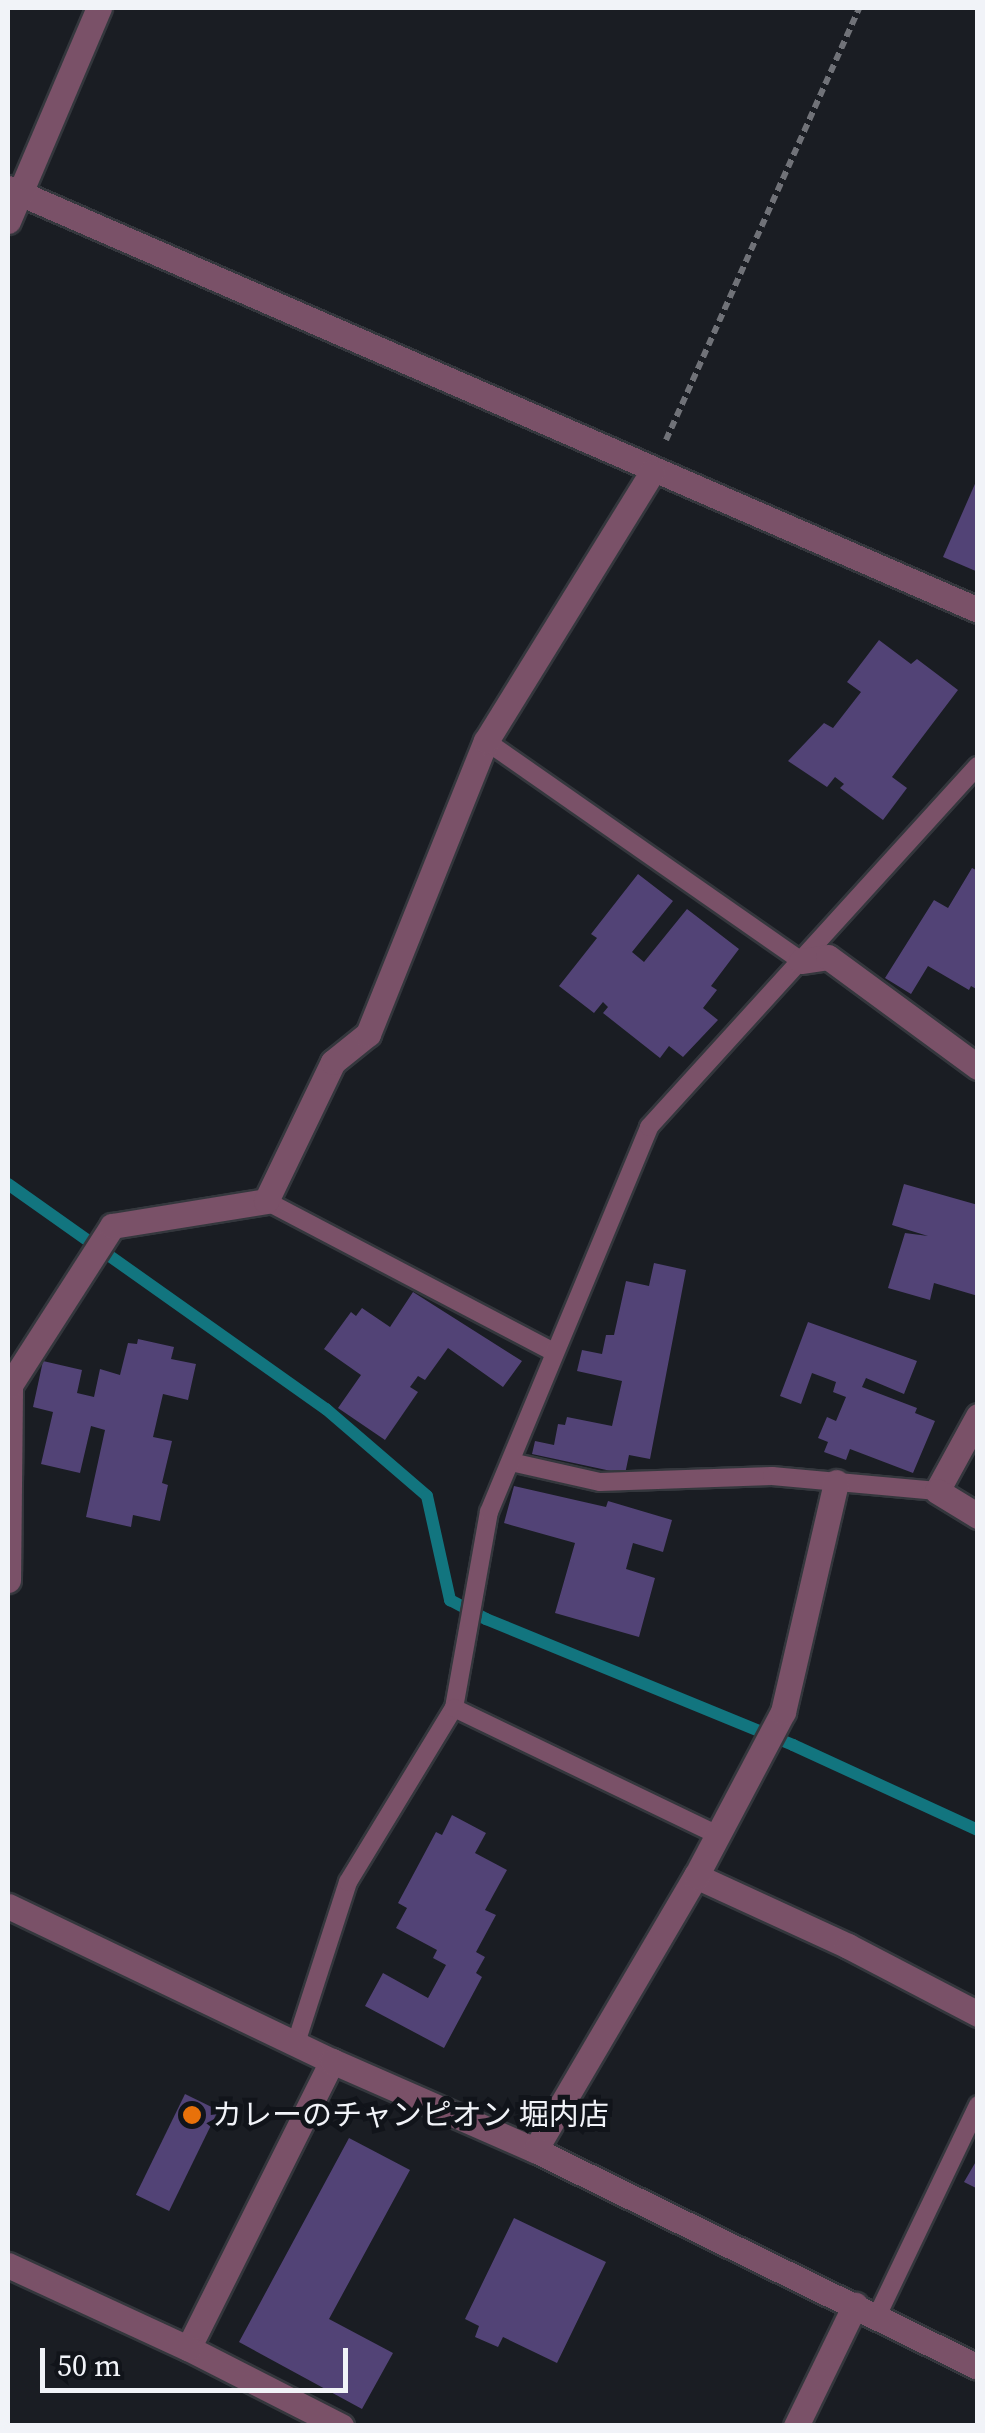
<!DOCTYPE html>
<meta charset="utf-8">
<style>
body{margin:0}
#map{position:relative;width:985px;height:2433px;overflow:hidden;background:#1a1d23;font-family:"Source Serif 4","Noto Sans JP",serif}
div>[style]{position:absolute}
.stream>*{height:12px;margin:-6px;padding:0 6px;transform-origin:6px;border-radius:6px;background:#12757f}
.building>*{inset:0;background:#524376;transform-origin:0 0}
.path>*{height:6px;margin-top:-3px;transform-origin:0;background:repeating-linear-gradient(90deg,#707278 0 8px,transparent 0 13px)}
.roads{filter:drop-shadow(2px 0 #34373d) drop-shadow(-2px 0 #34373d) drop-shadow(0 2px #34373d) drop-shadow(0 -2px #34373d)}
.service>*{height:18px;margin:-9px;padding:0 9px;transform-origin:9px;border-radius:9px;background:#7a5168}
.minor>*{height:25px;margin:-12.5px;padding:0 12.5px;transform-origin:12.5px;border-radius:12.5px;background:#7a5168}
.tertiary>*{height:25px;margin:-12.5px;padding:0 12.5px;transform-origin:12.5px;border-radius:12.5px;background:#7a5168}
.dots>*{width:28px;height:28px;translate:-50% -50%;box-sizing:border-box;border:5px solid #11141a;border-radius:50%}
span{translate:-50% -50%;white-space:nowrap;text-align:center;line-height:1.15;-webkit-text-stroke:10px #11141a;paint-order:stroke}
.poi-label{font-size:30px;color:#f1f3f8}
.left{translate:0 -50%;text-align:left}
.frame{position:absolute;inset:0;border:10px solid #f1f3f8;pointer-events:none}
.scale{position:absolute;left:40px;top:2348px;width:308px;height:45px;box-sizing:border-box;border:5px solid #f1f3f8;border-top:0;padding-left:12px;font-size:30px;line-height:35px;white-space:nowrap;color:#f1f3f8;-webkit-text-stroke:8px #11141a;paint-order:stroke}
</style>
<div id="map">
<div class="stream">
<div style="left:8px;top:1184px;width:390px;rotate:35.3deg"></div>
<div style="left:326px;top:1409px;width:133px;rotate:40.7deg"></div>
<div style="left:427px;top:1496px;width:107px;rotate:77.5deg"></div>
<div style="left:450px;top:1600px;width:41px;rotate:27.8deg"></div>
<div style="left:486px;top:1619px;width:332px;rotate:22.3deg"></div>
<div style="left:793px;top:1745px;width:204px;rotate:24.7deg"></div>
</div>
<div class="building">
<div style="clip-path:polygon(978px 477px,978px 572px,943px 557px)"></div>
<div style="clip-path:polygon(879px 640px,911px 664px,917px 659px,958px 690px,892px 777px,907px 788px,883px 820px,840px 788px,844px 784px,835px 777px,827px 787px,788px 761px,824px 723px,833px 728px,861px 692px,847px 682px)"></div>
<div style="clip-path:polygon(972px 868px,978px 871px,978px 990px,971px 986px,969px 990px,928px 966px,911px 994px,885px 978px,934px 900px,948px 908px)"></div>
<div style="clip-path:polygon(638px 874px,673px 901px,632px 952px,644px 962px,687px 909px,739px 949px,711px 986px,717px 990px,703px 1008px,718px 1020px,683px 1057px,669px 1046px,660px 1058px,603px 1013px,608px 1007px,603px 1002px,594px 1013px,559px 986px,597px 938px,591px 934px)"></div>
<div style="clip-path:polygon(904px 1184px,978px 1205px,978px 1296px,934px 1283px,930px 1300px,888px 1288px,905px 1233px,928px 1236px,892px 1225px)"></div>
<div style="clip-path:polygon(654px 1263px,686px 1270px,650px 1459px,629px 1455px,625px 1474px,532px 1454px,535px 1441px,554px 1445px,558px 1424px,565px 1425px,567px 1417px,612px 1426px,622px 1381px,577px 1371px,582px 1350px,602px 1354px,606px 1335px,614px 1335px,626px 1281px,649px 1286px)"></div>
<div style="clip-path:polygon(413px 1292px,522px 1361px,503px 1387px,448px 1348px,425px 1380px,418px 1376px,410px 1387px,418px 1392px,385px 1440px,338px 1408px,361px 1375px,324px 1349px,351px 1312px,356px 1316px,362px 1308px,390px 1327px)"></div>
<div style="clip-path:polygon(808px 1322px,917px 1361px,904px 1394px,866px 1378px,862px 1387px,917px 1408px,915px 1413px,935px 1421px,913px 1473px,850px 1449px,846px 1460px,824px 1452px,828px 1442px,818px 1438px,827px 1417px,836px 1421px,846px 1397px,833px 1392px,836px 1382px,812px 1373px,801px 1404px,780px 1396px)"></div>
<div style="clip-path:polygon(138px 1339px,174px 1347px,171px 1359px,196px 1364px,188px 1400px,163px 1394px,153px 1437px,172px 1441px,162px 1483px,168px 1485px,160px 1521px,133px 1515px,131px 1527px,86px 1517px,105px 1430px,91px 1426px,80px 1473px,41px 1464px,53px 1412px,33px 1407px,43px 1361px,82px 1370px,77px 1393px,94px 1397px,100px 1369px,120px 1375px,128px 1343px,137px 1344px)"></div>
<div style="clip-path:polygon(514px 1486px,606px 1507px,608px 1501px,672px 1520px,663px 1552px,633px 1543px,626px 1569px,655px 1578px,639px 1637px,555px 1613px,575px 1543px,504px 1523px)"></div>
<div style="clip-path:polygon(452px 1815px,486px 1833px,475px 1853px,507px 1870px,485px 1910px,496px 1915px,476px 1952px,485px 1957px,476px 1973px,482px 1977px,444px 2048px,365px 2006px,383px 1973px,428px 1998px,446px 1965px,433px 1958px,437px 1950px,396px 1928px,407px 1908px,398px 1903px,436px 1832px,442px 1835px)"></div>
<div style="left:185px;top:2094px;width:37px;height:112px;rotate:26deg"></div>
<div style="clip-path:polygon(349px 2138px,410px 2170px,329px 2319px,393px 2353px,362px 2409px,239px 2342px)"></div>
<div style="clip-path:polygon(978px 2158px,978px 2189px,964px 2182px)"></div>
<div style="clip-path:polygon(514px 2218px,606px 2262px,557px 2363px,503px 2337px,498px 2347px,475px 2337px,479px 2326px,465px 2319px)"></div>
</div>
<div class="path">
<div style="left:666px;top:440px;width:473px;rotate:-65.9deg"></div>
</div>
<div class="roads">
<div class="service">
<div style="left:486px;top:741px;width:384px;rotate:34.9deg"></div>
<div style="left:266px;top:1201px;width:325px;rotate:27.7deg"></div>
<div style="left:511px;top:1462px;width:91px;rotate:12.7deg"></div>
<div style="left:600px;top:1482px;width:172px;rotate:-2deg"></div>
<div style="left:772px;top:1476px;width:166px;rotate:5.2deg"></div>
<div style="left:454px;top:1708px;width:199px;rotate:-79.9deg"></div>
<div style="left:489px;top:1512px;width:417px;rotate:-67.4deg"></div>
<div style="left:649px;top:1127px;width:488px;rotate:-47.7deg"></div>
<div style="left:296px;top:2043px;width:169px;rotate:-72.1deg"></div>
<div style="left:348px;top:1882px;width:204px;rotate:-58.7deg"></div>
<div style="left:454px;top:1708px;width:293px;rotate:25.7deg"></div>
<div style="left:877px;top:2316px;width:234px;rotate:-64.4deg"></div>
</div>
<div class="minor">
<div style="left:8px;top:188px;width:1058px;rotate:23.51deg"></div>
<div style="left:801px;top:961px;width:27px;rotate:-8deg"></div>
<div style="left:828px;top:957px;width:186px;rotate:36.3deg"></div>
<div style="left:978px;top:1416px;width:85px;rotate:118.7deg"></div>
<div style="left:937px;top:1491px;width:48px;rotate:31.4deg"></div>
<div style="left:8px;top:1580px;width:195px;rotate:-89.4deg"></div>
<div style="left:10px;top:1385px;width:189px;rotate:-57.3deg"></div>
<div style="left:112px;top:1226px;width:156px;rotate:-9.2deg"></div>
<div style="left:266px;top:1201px;width:154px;rotate:-64.3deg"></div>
<div style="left:333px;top:1062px;width:45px;rotate:-38.7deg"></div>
<div style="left:368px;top:1034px;width:316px;rotate:-68.1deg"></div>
<div style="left:486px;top:741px;width:316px;rotate:-58.3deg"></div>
<div style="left:696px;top:1876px;width:167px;rotate:24.7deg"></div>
<div style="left:848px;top:1946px;width:147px;rotate:27.6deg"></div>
<div style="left:332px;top:2061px;width:321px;rotate:116.6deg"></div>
<div style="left:188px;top:2348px;width:172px;rotate:27deg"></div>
<div style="left:535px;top:2150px;width:318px;rotate:-59.6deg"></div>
<div style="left:696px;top:1876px;width:186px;rotate:-62.1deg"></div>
<div style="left:783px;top:1712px;width:236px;rotate:-77deg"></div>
<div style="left:8px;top:2265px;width:198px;rotate:24.8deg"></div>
<div style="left:796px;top:2426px;width:135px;rotate:-64deg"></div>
</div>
<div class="tertiary">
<div style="left:8px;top:221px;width:232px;rotate:-66.9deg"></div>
<div style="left:8px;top:1906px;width:359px;rotate:25.6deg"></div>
<div style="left:332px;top:2061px;width:222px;rotate:23.7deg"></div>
<div style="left:535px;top:2150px;width:493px;rotate:26.1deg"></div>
</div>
</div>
<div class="dots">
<div style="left:192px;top:2115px;background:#e8710a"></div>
</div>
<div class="poi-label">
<span class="left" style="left:212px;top:2115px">カレーのチャンピオン 堀内店</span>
</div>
<div class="frame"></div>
<div class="scale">50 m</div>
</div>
